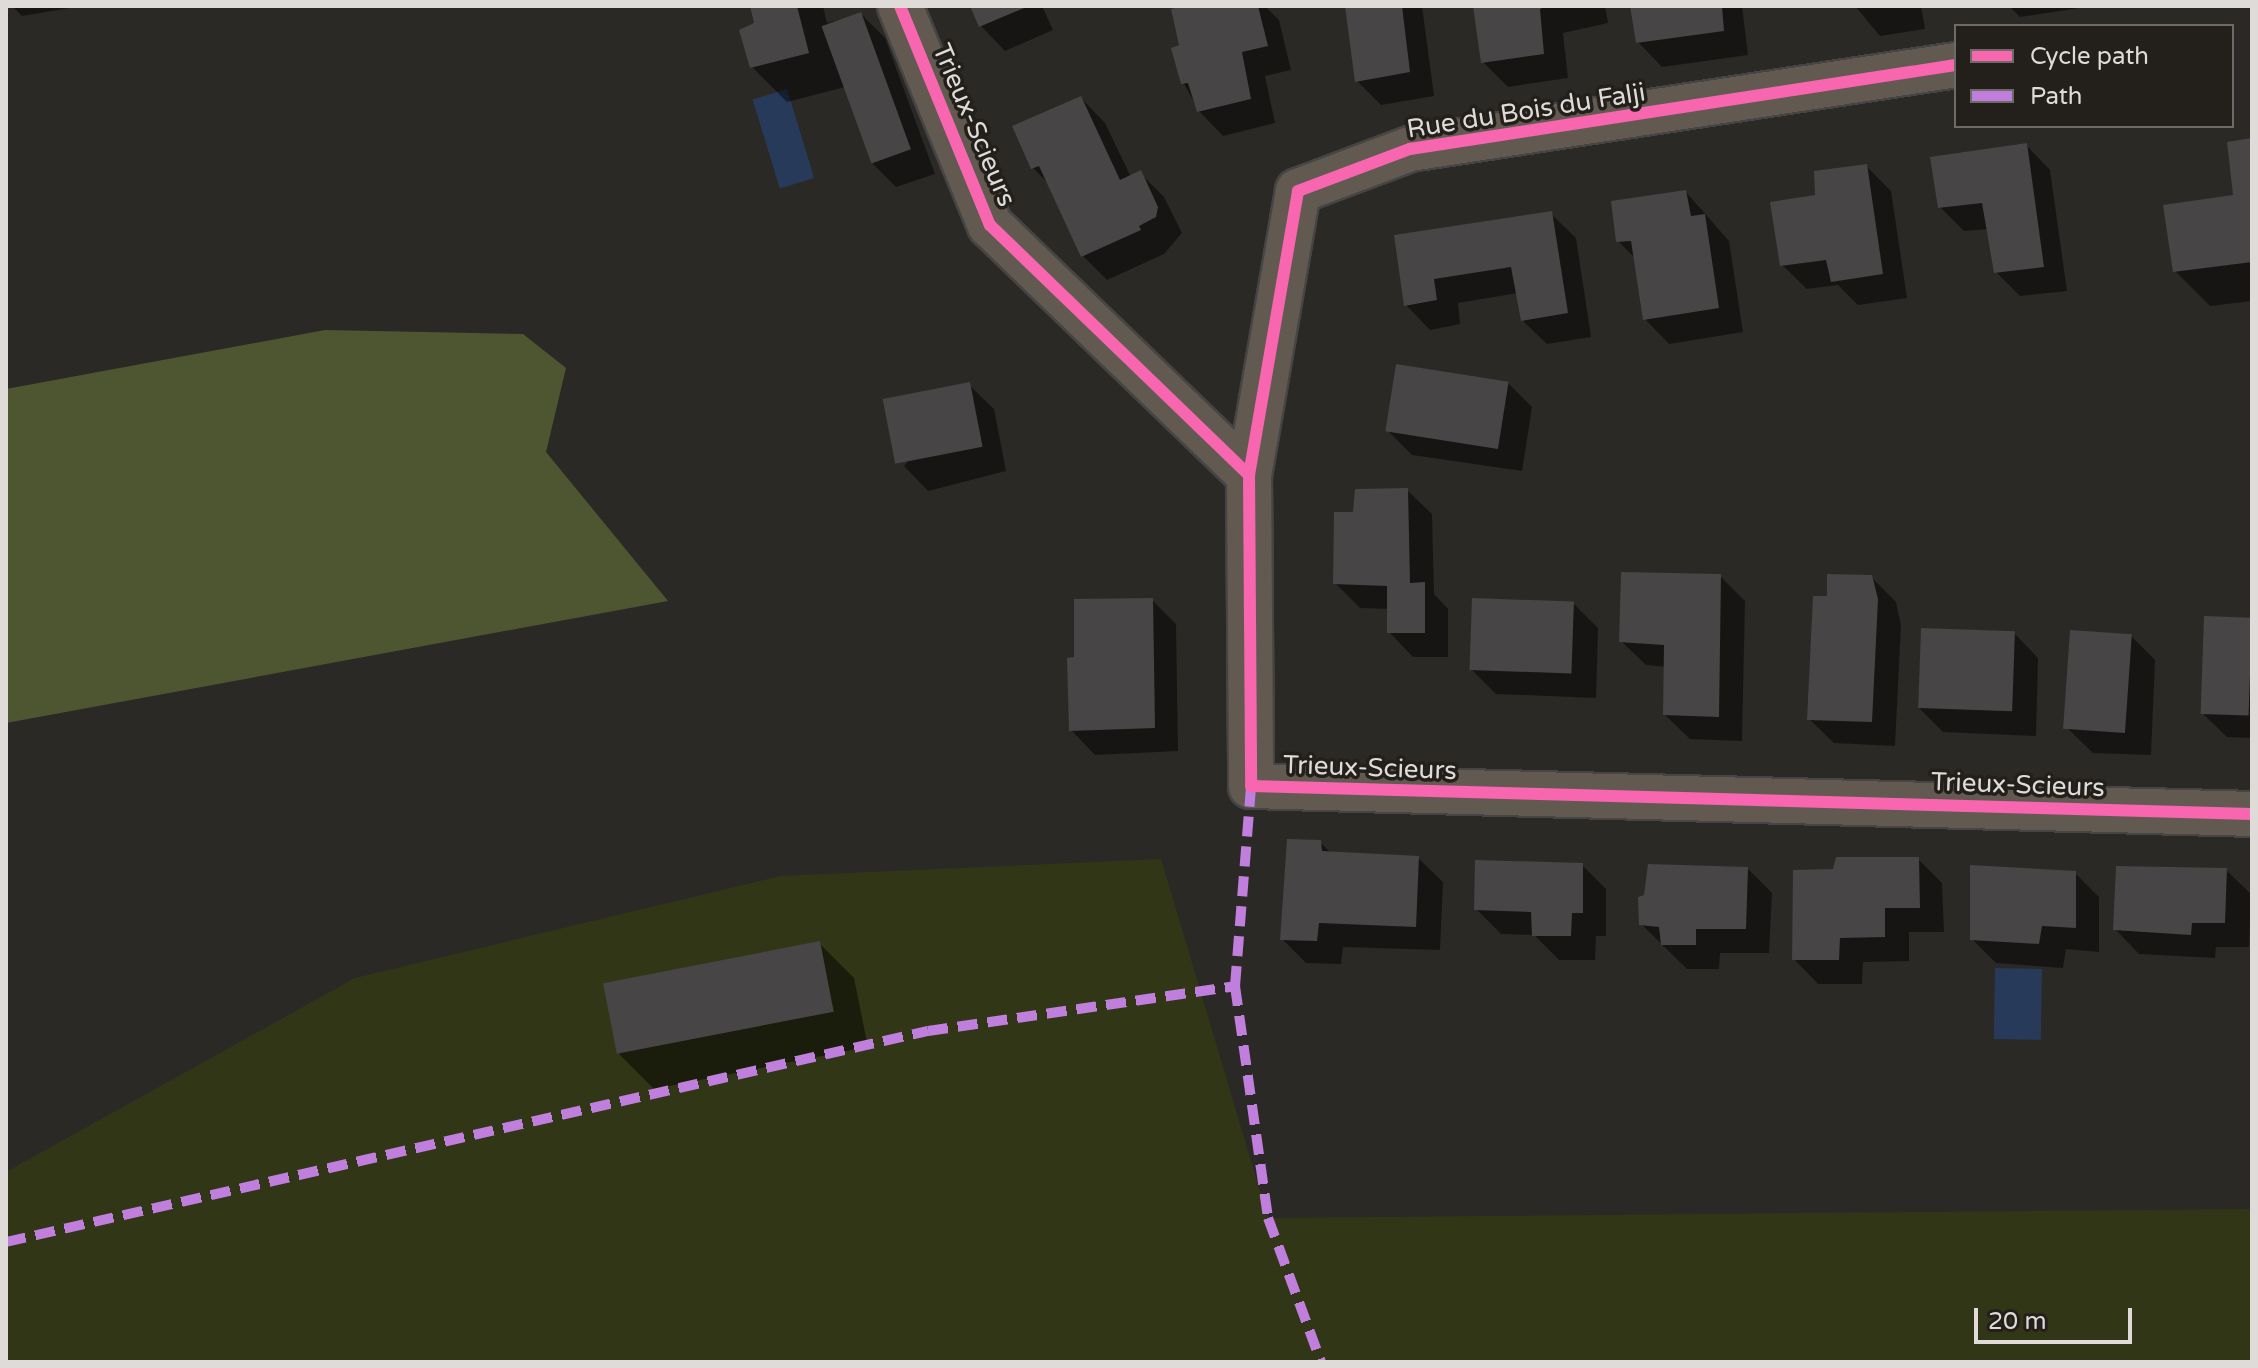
<!DOCTYPE html>
<style>
body{margin:0}
#map{position:relative;width:2258px;height:1368px;overflow:hidden;background:#2b2926;font-family:"Varela Round",sans-serif}
div>[style]{position:absolute}
.green>*{inset:0;background:#313716}
.forest>*{inset:0;background:#4e5631}
.water>*{inset:0;background:#273a59;transform-origin:0 0}
.shadow>*{inset:0;background:#0007}
.building>*{inset:0;background:#474545;transform-origin:0 0}
.roads{filter:drop-shadow(2px 0 #474543) drop-shadow(-2px 0 #474543) drop-shadow(0 2px #474543) drop-shadow(0 -2px #474543)}
.minor>*{height:44px;margin:-22px;padding:0 22px;transform-origin:22px;border-radius:22px;background:#625a51}
.quiet>*{height:10px;margin-top:-5px;transform-origin:0;background:repeating-linear-gradient(90deg,#c07fdc 0 20px,transparent 0 30px)}
.cycleway>*{height:12px;margin:-6px;padding:0 6px;transform-origin:6px;border-radius:6px;background:#f766af}
span{translate:-50% -50%;white-space:nowrap;text-align:center;line-height:1.15;-webkit-text-stroke:7px #231f1b;paint-order:stroke}
.street-label{font-size:26px;color:#dedbd8}
.frame{position:absolute;inset:0;border:8px solid #dedbd8;pointer-events:none}
.legend{position:absolute;left:1954px;top:24px;width:280px;height:104px;box-sizing:border-box;background:#231f1b;border:2px solid #6e6a67;margin:0;padding:10px 14px;list-style:none;font-size:24px;color:#dedbd8}
.legend li{display:flex;align-items:center;gap:16px;height:40px}
.legend b{width:40px;border:2px solid #6e6a67}
.scale{position:absolute;left:1974px;top:1308px;width:158px;height:36px;box-sizing:border-box;border:4px solid #dedbd8;border-top:0;padding-left:10px;font-size:24px;line-height:28px;white-space:nowrap;color:#dedbd8;-webkit-text-stroke:6px #231f1b;paint-order:stroke}
</style>
<div id="map">
<div class="green">
<div style="clip-path:polygon(1161px 859px,1268px 1218px,2252px 1209px,2252px 1362px,6px 1362px,6px 1172px,355px 978px,781px 876px)"></div>
</div>
<div class="forest">
<div style="clip-path:polygon(325px 330px,523px 334px,566px 368px,546px 452px,668px 601px,6px 723px,6px 389px)"></div>
</div>
<div class="water">
<div style="left:787px;top:89px;width:93px;height:36px;rotate:73deg"></div>
<div style="left:1995px;top:968px;width:47px;height:71px;rotate:1deg"></div>
</div>
<div class="shadow">
<div style="clip-path:polygon(12px 6px,82px 6px,22px 16px)"></div>
<div style="clip-path:polygon(752px 6px,823px 6px,827px 23px,861px 14px,885px 38px,935px 174px,896px 187px,872px 163px,845px 87px,787px 102px,752px 67px,757px 24px)"></div>
<div style="clip-path:polygon(972px 6px,1042px 6px,1053px 30px,1005px 51px,981px 26px)"></div>
<div style="clip-path:polygon(1190px 6px,1265px 6px,1279px 20px,1291px 70px,1265px 76px,1275px 123px,1223px 136px,1199px 111px,1183px 82px,1181px 46px)"></div>
<div style="clip-path:polygon(1347px 6px,1422px 6px,1434px 96px,1381px 105px,1357px 81px)"></div>
<div style="clip-path:polygon(1475px 6px,1605px 6px,1608px 23px,1563px 33px,1568px 78px,1508px 87px,1483px 62px)"></div>
<div style="clip-path:polygon(1632px 6px,1742px 6px,1748px 55px,1662px 67px,1638px 42px)"></div>
<div style="clip-path:polygon(1855px 6px,1921px 6px,1925px 29px,1880px 36px)"></div>
<div style="clip-path:polygon(2009px 6px,2086px 6px,2086px 7px,2020px 17px)"></div>
<div style="clip-path:polygon(1081px 98px,1105px 123px,1131px 177px,1140px 173px,1164px 197px,1182px 233px,1164px 254px,1107px 280px,1083px 256px,1051px 186px,1033px 168px,1015px 127px)"></div>
<div style="clip-path:polygon(2252px 140px,2252px 301px,2210px 306px,2175px 271px,2235px 197px)"></div>
<div style="clip-path:polygon(2026px 145px,2050px 170px,2067px 291px,2020px 296px,1996px 272px,1989px 229px,1964px 231px,1940px 207px)"></div>
<div style="clip-path:polygon(1866px 166px,1891px 191px,1907px 298px,1858px 305px,1838px 285px,1807px 289px,1782px 265px,1817px 197px)"></div>
<div style="clip-path:polygon(1686px 192px,1729px 241px,1743px 332px,1669px 344px,1645px 319px,1636px 259px,1618px 241px)"></div>
<div style="clip-path:polygon(1551px 214px,1576px 238px,1591px 337px,1547px 344px,1522px 320px,1518px 293px,1458px 303px,1460px 324px,1430px 330px,1406px 305px,1396px 237px)"></div>
<div style="clip-path:polygon(1508px 383px,1532px 407px,1522px 471px,1412px 455px,1388px 431px)"></div>
<div style="clip-path:polygon(969px 385px,994px 409px,1006px 471px,928px 491px,904px 466px)"></div>
<div style="clip-path:polygon(1407px 490px,1432px 514px,1434px 594px,1448px 609px,1448px 657px,1413px 657px,1389px 632px,1389px 609px,1360px 608px,1335px 583px)"></div>
<div style="clip-path:polygon(1720px 576px,1745px 601px,1742px 741px,1690px 739px,1665px 715px,1666px 667px,1646px 665px,1621px 641px)"></div>
<div style="clip-path:polygon(1871px 577px,1896px 602px,1901px 625px,1895px 746px,1834px 743px,1809px 719px,1829px 598px)"></div>
<div style="clip-path:polygon(1152px 600px,1176px 624px,1178px 751px,1095px 755px,1071px 730px,1076px 659px)"></div>
<div style="clip-path:polygon(1574px 604px,1598px 628px,1596px 698px,1496px 694px,1471px 669px)"></div>
<div style="clip-path:polygon(2252px 620px,2252px 738px,2227px 737px,2202px 713px)"></div>
<div style="clip-path:polygon(2014px 633px,2038px 658px,2036px 736px,1943px 732px,1919px 708px)"></div>
<div style="clip-path:polygon(2131px 636px,2155px 660px,2151px 755px,2093px 753px,2068px 729px)"></div>
<div style="clip-path:polygon(1320px 842px,1332px 854px,1418px 858px,1443px 882px,1440px 950px,1343px 947px,1341px 964px,1306px 963px,1282px 939px)"></div>
<div style="clip-path:polygon(1918px 859px,1942px 883px,1944px 932px,1909px 932px,1909px 961px,1863px 962px,1862px 984px,1818px 984px,1794px 959px,1834px 871px)"></div>
<div style="clip-path:polygon(1582px 865px,1606px 889px,1606px 936px,1596px 936px,1595px 960px,1559px 960px,1534px 935px,1501px 934px,1476px 909px)"></div>
<div style="clip-path:polygon(1748px 869px,1772px 893px,1769px 953px,1720px 953px,1719px 969px,1687px 969px,1641px 924px)"></div>
<div style="clip-path:polygon(2226px 870px,2251px 894px,2249px 947px,2216px 947px,2215px 958px,2139px 954px,2115px 929px)"></div>
<div style="clip-path:polygon(2075px 873px,2099px 897px,2099px 952px,2066px 949px,2063px 968px,1996px 963px,1972px 939px)"></div>
<div style="clip-path:polygon(819px 943px,854px 978px,868px 1047px,654px 1089px,619px 1054px)"></div>
</div>
<div class="building">
<div style="clip-path:polygon(750px 6px,797px 6px,809px 53px,750px 68px,739px 30px,754px 23px)"></div>
<div style="clip-path:polygon(970px 6px,1029px 6px,979px 27px)"></div>
<div style="clip-path:polygon(1183px 6px,1258px 6px,1268px 46px,1242px 52px,1251px 99px,1197px 112px,1188px 83px,1181px 84px,1171px 48px,1179px 45px,1171px 9px)"></div>
<div style="clip-path:polygon(1345px 6px,1402px 6px,1410px 72px,1355px 82px)"></div>
<div style="clip-path:polygon(1473px 6px,1547px 6px,1540px 9px,1544px 54px,1481px 63px)"></div>
<div style="clip-path:polygon(1630px 6px,1722px 6px,1724px 31px,1636px 43px)"></div>
<div style="left:861px;top:12px;width:146px;height:42px;rotate:70deg"></div>
<div style="clip-path:polygon(1081px 96px,1120px 180px,1141px 170px,1158px 207px,1156px 217px,1139px 226px,1141px 230px,1081px 257px,1039px 166px,1031px 169px,1012px 126px)"></div>
<div style="clip-path:polygon(2252px 138px,2252px 262px,2173px 272px,2163px 205px,2233px 195px,2227px 142px)"></div>
<div style="clip-path:polygon(2027px 143px,2044px 267px,1994px 273px,1982px 203px,1938px 208px,1930px 157px)"></div>
<div style="clip-path:polygon(1867px 164px,1883px 274px,1831px 282px,1826px 260px,1780px 266px,1770px 202px,1815px 195px,1814px 171px)"></div>
<div style="clip-path:polygon(1686px 190px,1691px 216px,1705px 214px,1719px 308px,1643px 320px,1631px 241px,1616px 242px,1611px 201px)"></div>
<div style="clip-path:polygon(1552px 211px,1568px 313px,1521px 321px,1511px 267px,1434px 279px,1437px 300px,1404px 306px,1394px 235px)"></div>
<div style="left:1396px;top:364px;width:114px;height:68px;rotate:9deg"></div>
<div style="left:970px;top:382px;width:66px;height:89px;rotate:79deg"></div>
<div style="clip-path:polygon(1408px 488px,1410px 583px,1425px 582px,1425px 633px,1387px 633px,1387px 586px,1333px 584px,1334px 512px,1353px 512px,1355px 489px)"></div>
<div style="clip-path:polygon(1621px 572px,1721px 574px,1719px 717px,1663px 715px,1664px 645px,1619px 642px)"></div>
<div style="clip-path:polygon(1827px 574px,1872px 575px,1878px 599px,1872px 722px,1807px 720px,1813px 596px,1827px 596px)"></div>
<div style="clip-path:polygon(1153px 598px,1155px 728px,1069px 731px,1067px 658px,1074px 657px,1074px 599px)"></div>
<div style="left:1472px;top:598px;width:102px;height:72px;rotate:2deg"></div>
<div style="left:2204px;top:616px;width:48px;height:98px;rotate:2deg"></div>
<div style="left:1921px;top:628px;width:94px;height:80px;rotate:2deg"></div>
<div style="left:2070px;top:630px;width:62px;height:99px;rotate:4deg"></div>
<div style="clip-path:polygon(1287px 839px,1321px 840px,1322px 851px,1419px 856px,1416px 927px,1319px 923px,1317px 941px,1280px 940px)"></div>
<div style="clip-path:polygon(1836px 857px,1919px 857px,1920px 908px,1885px 908px,1885px 937px,1840px 938px,1839px 960px,1792px 960px,1793px 870px,1833px 869px)"></div>
<div style="clip-path:polygon(1475px 860px,1583px 863px,1583px 913px,1572px 913px,1571px 936px,1532px 936px,1531px 912px,1474px 910px)"></div>
<div style="clip-path:polygon(1648px 864px,1748px 867px,1746px 929px,1696px 929px,1696px 945px,1661px 945px,1659px 927px,1639px 925px,1638px 897px,1644px 895px)"></div>
<div style="clip-path:polygon(1970px 865px,2076px 871px,2076px 928px,2042px 926px,2039px 944px,1970px 940px)"></div>
<div style="clip-path:polygon(2116px 866px,2227px 868px,2225px 923px,2192px 923px,2191px 935px,2113px 930px)"></div>
<div style="left:820px;top:941px;width:72px;height:221px;rotate:79deg"></div>
</div>
<div class="roads">
<div class="minor">
<div style="left:900px;top:6px;width:237px;rotate:67.7deg"></div>
<div style="left:990px;top:225px;width:360px;rotate:44deg"></div>
<div style="left:1249px;top:475px;width:311px;rotate:89.6deg"></div>
<div style="left:1251px;top:786px;width:1001px;rotate:1.6deg"></div>
<div style="left:1249px;top:475px;width:288px;rotate:-80.2deg"></div>
<div style="left:1298px;top:191px;width:120px;rotate:-20.6deg"></div>
<div style="left:1410px;top:149px;width:552px;rotate:-8.75deg"></div>
</div>
</div>
<div class="quiet">
<div style="left:1235px;top:986px;width:234px;rotate:81.9deg"></div>
<div style="left:1268px;top:1218px;width:153px;rotate:69.8deg"></div>
<div style="left:6px;top:1242px;width:946px;rotate:-12.89deg"></div>
<div style="left:928px;top:1031px;width:310px;rotate:-8.3deg"></div>
<div style="left:1235px;top:986px;width:201px;rotate:-85.4deg"></div>
</div>
<div class="cycleway">
<div style="left:900px;top:6px;width:237px;rotate:67.7deg"></div>
<div style="left:990px;top:225px;width:360px;rotate:44deg"></div>
<div style="left:1249px;top:475px;width:311px;rotate:89.6deg"></div>
<div style="left:1251px;top:786px;width:1001px;rotate:1.6deg"></div>
<div style="left:1249px;top:475px;width:288px;rotate:-80.2deg"></div>
<div style="left:1298px;top:191px;width:120px;rotate:-20.6deg"></div>
<div style="left:1410px;top:149px;width:552px;rotate:-8.75deg"></div>
</div>
<div class="street-label">
<span style="left:1526px;top:111px;rotate:-9deg">Rue du Bois du Falji</span>
<span style="left:974px;top:125px;rotate:67deg">Trieux-Scieurs</span>
<span style="left:1370px;top:768px;rotate:2deg">Trieux-Scieurs</span>
<span style="left:2018px;top:785px;rotate:2deg">Trieux-Scieurs</span>
</div>
<div class="frame"></div>
<ul class="legend">
<li><b style="height:10px;background:#f766af"></b>Cycle path</li>
<li><b style="height:10px;background:#c07fdc"></b>Path</li>
</ul>
<div class="scale">20 m</div>
</div>
